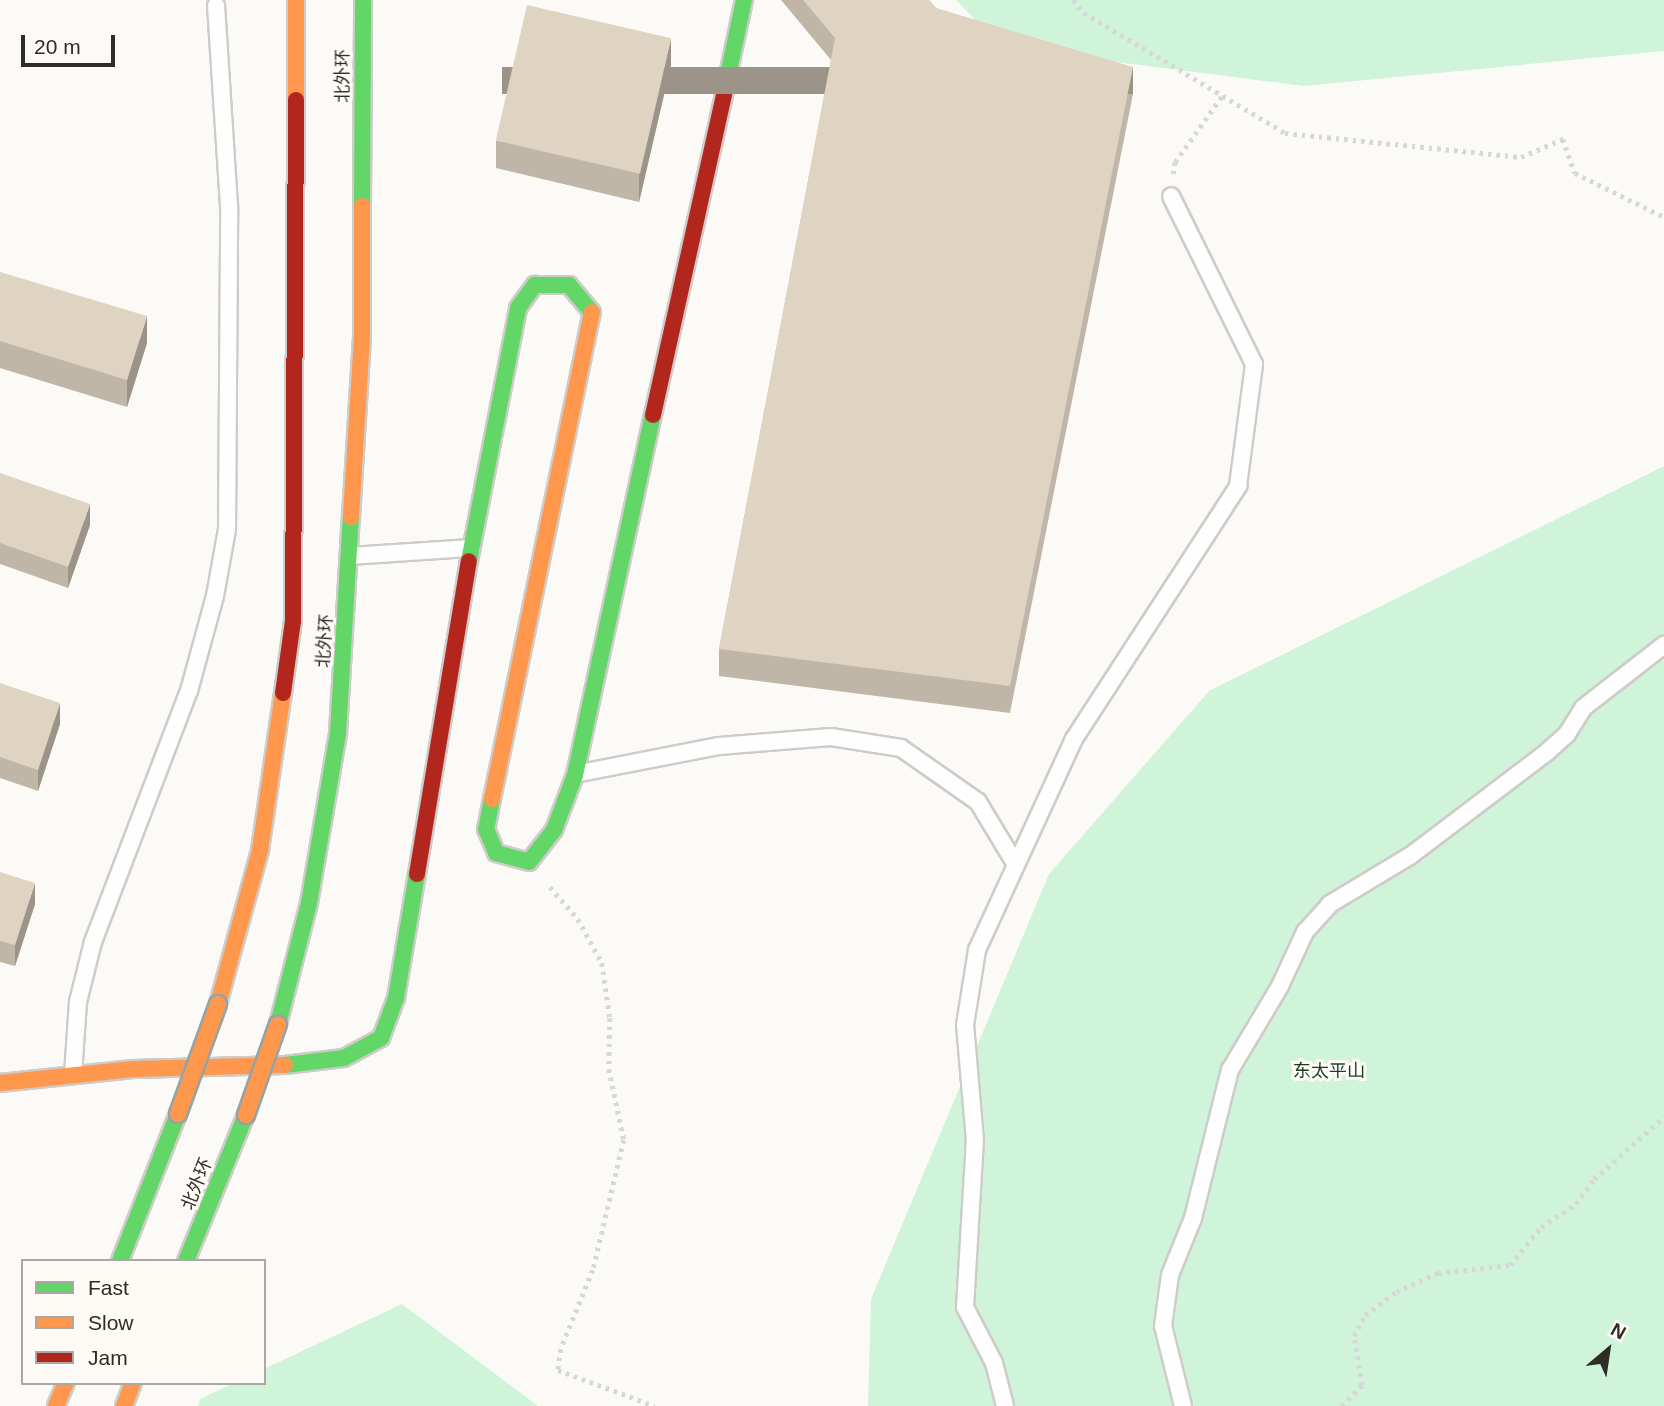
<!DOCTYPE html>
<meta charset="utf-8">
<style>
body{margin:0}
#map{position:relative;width:1664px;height:1406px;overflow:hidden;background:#fcfaf7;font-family:Helvetica,"Noto Sans SC",sans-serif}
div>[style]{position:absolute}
.green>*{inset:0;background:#cff4d9}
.path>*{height:4.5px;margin-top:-2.25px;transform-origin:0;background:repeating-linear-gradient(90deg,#d8d7d7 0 3.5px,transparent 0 8.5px)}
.roads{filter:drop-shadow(2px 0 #ceccc8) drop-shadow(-2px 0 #ceccc8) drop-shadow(0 2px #ceccc8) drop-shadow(0 -2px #ceccc8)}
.lane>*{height:16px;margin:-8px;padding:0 8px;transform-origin:8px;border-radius:8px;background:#fffefe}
.fast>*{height:16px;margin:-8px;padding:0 8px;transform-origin:8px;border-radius:8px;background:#63d668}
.slow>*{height:16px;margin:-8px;padding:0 8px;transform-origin:8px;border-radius:8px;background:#ff974d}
.jam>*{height:16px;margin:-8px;padding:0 8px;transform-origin:8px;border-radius:8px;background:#b3261e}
.bridges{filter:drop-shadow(2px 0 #95a3a3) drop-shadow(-2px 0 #95a3a3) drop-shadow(0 2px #95a3a3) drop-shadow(0 -2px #95a3a3)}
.slow-bridge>*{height:16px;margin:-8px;padding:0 8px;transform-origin:8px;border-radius:8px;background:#ff974d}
.wall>*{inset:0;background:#c0b6a7}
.shaded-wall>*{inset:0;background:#9c9488;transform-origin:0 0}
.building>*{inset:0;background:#dfd4c2;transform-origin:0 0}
span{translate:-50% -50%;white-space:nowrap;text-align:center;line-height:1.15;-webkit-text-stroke:6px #fefaf5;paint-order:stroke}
.street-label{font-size:18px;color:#2f2b27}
.park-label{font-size:18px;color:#183e27}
.legend{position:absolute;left:21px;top:1259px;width:245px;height:126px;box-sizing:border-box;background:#fefaf5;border:2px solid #aba7a3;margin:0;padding:9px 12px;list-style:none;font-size:21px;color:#2f2b27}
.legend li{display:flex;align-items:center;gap:14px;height:35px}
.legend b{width:35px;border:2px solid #aba7a3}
.north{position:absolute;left:1573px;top:1315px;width:70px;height:70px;-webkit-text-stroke:5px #fefaf5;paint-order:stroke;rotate:29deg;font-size:19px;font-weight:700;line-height:28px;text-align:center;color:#2f2b27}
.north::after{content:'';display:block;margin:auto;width:24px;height:32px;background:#2f2b27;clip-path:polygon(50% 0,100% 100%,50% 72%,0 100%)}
.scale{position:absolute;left:21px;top:35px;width:94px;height:32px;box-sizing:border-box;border:4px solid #2f2b27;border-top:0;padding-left:9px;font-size:21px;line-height:24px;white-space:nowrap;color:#2f2b27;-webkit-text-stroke:5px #fefaf5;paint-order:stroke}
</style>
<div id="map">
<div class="green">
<div style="clip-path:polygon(956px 0,1664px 0,1664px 51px,1304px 86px,1001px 47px)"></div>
<div style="clip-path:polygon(1664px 466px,1664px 1406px,868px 1406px,871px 1299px,1049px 874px,1209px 691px)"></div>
<div style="clip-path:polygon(402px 1304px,538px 1406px,198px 1406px,200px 1399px,234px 1383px,264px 1383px,264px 1369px)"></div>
</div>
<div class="path">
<div style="left:1073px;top:0;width:17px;rotate:50deg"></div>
<div style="left:1084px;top:13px;width:234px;rotate:30.8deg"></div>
<div style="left:1285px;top:133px;width:237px;rotate:5.8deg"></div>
<div style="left:1521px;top:157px;width:46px;rotate:-23.2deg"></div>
<div style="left:1563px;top:139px;width:36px;rotate:71deg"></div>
<div style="left:1575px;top:173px;width:99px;rotate:26.3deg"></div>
<div style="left:1173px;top:174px;width:12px;rotate:-81deg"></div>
<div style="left:1175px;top:162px;width:81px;rotate:-54.5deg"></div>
<div style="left:550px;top:887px;width:43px;rotate:48.8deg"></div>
<div style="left:578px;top:919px;width:50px;rotate:61.4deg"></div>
<div style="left:602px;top:963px;width:56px;rotate:81.7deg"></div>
<div style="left:610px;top:1018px;width:51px;rotate:91.1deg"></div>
<div style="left:609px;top:1069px;width:73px;rotate:78.1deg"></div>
<div style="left:624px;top:1140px;width:134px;rotate:103.4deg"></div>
<div style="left:593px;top:1270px;width:85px;rotate:112.1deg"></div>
<div style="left:561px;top:1349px;width:21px;rotate:98deg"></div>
<div style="left:558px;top:1370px;width:103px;rotate:20.4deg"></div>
<div style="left:1342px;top:1406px;width:29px;rotate:-46deg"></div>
<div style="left:1362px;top:1385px;width:50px;rotate:-99.3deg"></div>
<div style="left:1354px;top:1336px;width:24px;rotate:-62deg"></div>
<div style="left:1365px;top:1315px;width:39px;rotate:-37deg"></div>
<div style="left:1396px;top:1292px;width:46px;rotate:-24.3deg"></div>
<div style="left:1438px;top:1273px;width:72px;rotate:-6.3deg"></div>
<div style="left:1510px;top:1265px;width:49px;rotate:-50.8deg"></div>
<div style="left:1541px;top:1227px;width:42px;rotate:-33.3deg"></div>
<div style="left:1576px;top:1204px;width:31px;rotate:-54deg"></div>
<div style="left:1594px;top:1179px;width:94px;rotate:-41.5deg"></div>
</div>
<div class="roads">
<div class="lane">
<div style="left:350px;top:556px;width:122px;rotate:-3.8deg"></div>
<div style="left:575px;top:774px;width:147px;rotate:-11deg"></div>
<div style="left:719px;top:746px;width:112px;rotate:-4.6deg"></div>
<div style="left:831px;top:737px;width:71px;rotate:8.9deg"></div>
<div style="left:901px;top:748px;width:94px;rotate:35deg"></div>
<div style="left:978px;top:802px;width:71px;rotate:58.8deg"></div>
<div style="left:73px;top:1075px;width:73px;rotate:-86.1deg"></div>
<div style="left:78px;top:1002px;width:62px;rotate:-76deg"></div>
<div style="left:93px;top:942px;width:269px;rotate:-69.1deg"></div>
<div style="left:189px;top:691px;width:98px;rotate:-74.7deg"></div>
<div style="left:215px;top:596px;width:68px;rotate:-79.8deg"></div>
<div style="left:227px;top:529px;width:323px;rotate:-89.6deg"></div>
<div style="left:229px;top:206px;width:201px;rotate:-93.7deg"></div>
<div style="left:1005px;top:1406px;width:44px;rotate:-104.3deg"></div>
<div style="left:994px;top:1363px;width:63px;rotate:-117.4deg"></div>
<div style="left:965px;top:1307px;width:166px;rotate:-86.6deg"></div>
<div style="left:975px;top:1141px;width:116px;rotate:-94.9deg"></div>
<div style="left:965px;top:1025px;width:76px;rotate:-80.9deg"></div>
<div style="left:977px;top:950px;width:232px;rotate:-65.3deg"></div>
<div style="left:1074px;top:739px;width:302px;rotate:-57deg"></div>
<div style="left:1238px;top:486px;width:123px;rotate:-82.5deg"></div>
<div style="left:1254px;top:364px;width:187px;rotate:-116.3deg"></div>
<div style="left:1183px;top:1406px;width:82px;rotate:-104deg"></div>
<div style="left:1163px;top:1326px;width:51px;rotate:-82.2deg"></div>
<div style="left:1170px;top:1275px;width:61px;rotate:-68deg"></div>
<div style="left:1193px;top:1218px;width:153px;rotate:-76deg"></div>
<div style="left:1230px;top:1070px;width:98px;rotate:-59.2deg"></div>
<div style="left:1280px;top:986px;width:60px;rotate:-65.2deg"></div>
<div style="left:1305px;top:932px;width:38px;rotate:-48deg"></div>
<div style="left:1330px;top:904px;width:93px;rotate:-31deg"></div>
<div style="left:1410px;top:856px;width:172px;rotate:-37.2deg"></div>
<div style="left:1547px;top:752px;width:27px;rotate:-42deg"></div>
<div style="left:1567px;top:734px;width:31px;rotate:-58deg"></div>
<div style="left:1583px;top:708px;width:103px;rotate:-37.9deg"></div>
</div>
<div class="fast">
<div style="left:724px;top:94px;width:96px;rotate:-78deg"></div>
<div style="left:362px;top:206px;width:206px;rotate:-89.7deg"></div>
<div style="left:469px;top:561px;width:258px;rotate:-79deg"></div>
<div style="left:518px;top:308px;width:29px;rotate:-54deg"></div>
<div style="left:535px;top:285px;width:34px"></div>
<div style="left:569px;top:285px;width:35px;rotate:50deg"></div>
<div style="left:492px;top:799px;width:31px;rotate:101deg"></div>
<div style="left:486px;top:829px;width:26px;rotate:67deg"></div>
<div style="left:496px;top:853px;width:34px;rotate:15deg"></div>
<div style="left:529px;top:862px;width:41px;rotate:-52deg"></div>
<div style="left:554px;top:830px;width:59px;rotate:-69.1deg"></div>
<div style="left:575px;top:775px;width:368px;rotate:-77.8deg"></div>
<div style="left:278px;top:1024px;width:125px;rotate:-75.6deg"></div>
<div style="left:309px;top:903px;width:172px;rotate:-80.3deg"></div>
<div style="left:338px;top:733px;width:216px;rotate:-86.6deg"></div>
<div style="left:285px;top:1065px;width:59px;rotate:-6.8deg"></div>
<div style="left:344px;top:1058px;width:42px;rotate:-28.4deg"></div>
<div style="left:381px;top:1038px;width:43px;rotate:-69.4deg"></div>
<div style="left:396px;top:998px;width:126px;rotate:-80.4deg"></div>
<div style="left:120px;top:1261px;width:158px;rotate:-68.5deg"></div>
<div style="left:186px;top:1261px;width:158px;rotate:-67.7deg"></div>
</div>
<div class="slow">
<div style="left:296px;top:100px;width:100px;rotate:-90deg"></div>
<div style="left:351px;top:517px;width:181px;rotate:-86.5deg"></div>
<div style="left:362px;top:336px;width:130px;rotate:-90deg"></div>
<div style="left:492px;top:799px;width:497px;rotate:-78.4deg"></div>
<div style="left:218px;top:1004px;width:160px;rotate:-74.7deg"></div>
<div style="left:260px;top:850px;width:159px;rotate:-81.7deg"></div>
<div style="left:0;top:1083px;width:134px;rotate:-6deg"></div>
<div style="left:133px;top:1069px;width:152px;rotate:-1.5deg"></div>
<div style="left:56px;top:1406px;width:25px;rotate:-67deg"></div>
<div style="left:124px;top:1406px;width:25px;rotate:-69deg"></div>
</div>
<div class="jam">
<div style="left:653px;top:415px;width:329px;rotate:-77.5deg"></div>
<div style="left:283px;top:693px;width:73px;rotate:-82.1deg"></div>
<div style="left:293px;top:621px;width:521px;rotate:-89.67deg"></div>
<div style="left:417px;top:874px;width:317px;rotate:-80.6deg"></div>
</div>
</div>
<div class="bridges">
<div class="slow-bridge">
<div style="left:178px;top:1114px;width:117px;rotate:-70deg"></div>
<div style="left:246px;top:1115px;width:96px;rotate:-70.6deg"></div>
</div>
</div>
<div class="wall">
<div style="clip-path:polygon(781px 0,929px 0,936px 8px,1133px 94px,1010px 713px,719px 676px,719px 649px,831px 60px)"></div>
<div style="clip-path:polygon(671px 65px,639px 202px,496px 168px,496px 141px)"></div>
<div style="clip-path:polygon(0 272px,147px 343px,127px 407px,0 368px)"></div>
<div style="clip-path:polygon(0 473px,90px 525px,68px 588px,0 564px)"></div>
<div style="clip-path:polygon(0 683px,60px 724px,38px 791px,0 778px)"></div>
<div style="clip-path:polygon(0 872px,35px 904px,15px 966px,0 962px)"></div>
</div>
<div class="shaded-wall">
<div style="clip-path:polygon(671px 38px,671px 65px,639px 202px,639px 174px)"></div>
<div style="left:1133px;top:67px;width:27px;height:631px;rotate:90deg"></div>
<div style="clip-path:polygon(147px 316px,147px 343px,127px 407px,127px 380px)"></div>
<div style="clip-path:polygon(90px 504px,90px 525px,68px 588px,68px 567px)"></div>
<div style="clip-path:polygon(60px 703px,60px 724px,38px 791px,38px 770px)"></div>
<div style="clip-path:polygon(35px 883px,35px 904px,15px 966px,15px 945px)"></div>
</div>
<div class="building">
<div style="clip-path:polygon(803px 0,929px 0,936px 8px,1133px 67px,1010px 686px,719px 649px,835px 38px)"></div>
<div style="left:527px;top:5px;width:148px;height:139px;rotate:13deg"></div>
<div style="clip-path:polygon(0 272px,147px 316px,127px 380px,0 341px)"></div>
<div style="clip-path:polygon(0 473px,90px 504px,68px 567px,0 543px)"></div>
<div style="clip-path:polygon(0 683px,60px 703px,38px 770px,0 757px)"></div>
<div style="clip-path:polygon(0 872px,35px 883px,15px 945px,0 941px)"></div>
</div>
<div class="street-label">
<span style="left:343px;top:76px;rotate:-90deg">北外环</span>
<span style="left:325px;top:641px;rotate:-86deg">北外环</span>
<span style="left:197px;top:1184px;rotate:-68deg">北外环</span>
</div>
<div class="park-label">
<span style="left:1329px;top:1071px">东太平山</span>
</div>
<ul class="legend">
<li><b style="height:9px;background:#63d668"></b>Fast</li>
<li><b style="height:9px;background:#ff974d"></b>Slow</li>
<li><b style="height:9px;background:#b3261e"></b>Jam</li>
</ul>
<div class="north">N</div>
<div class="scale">20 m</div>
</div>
